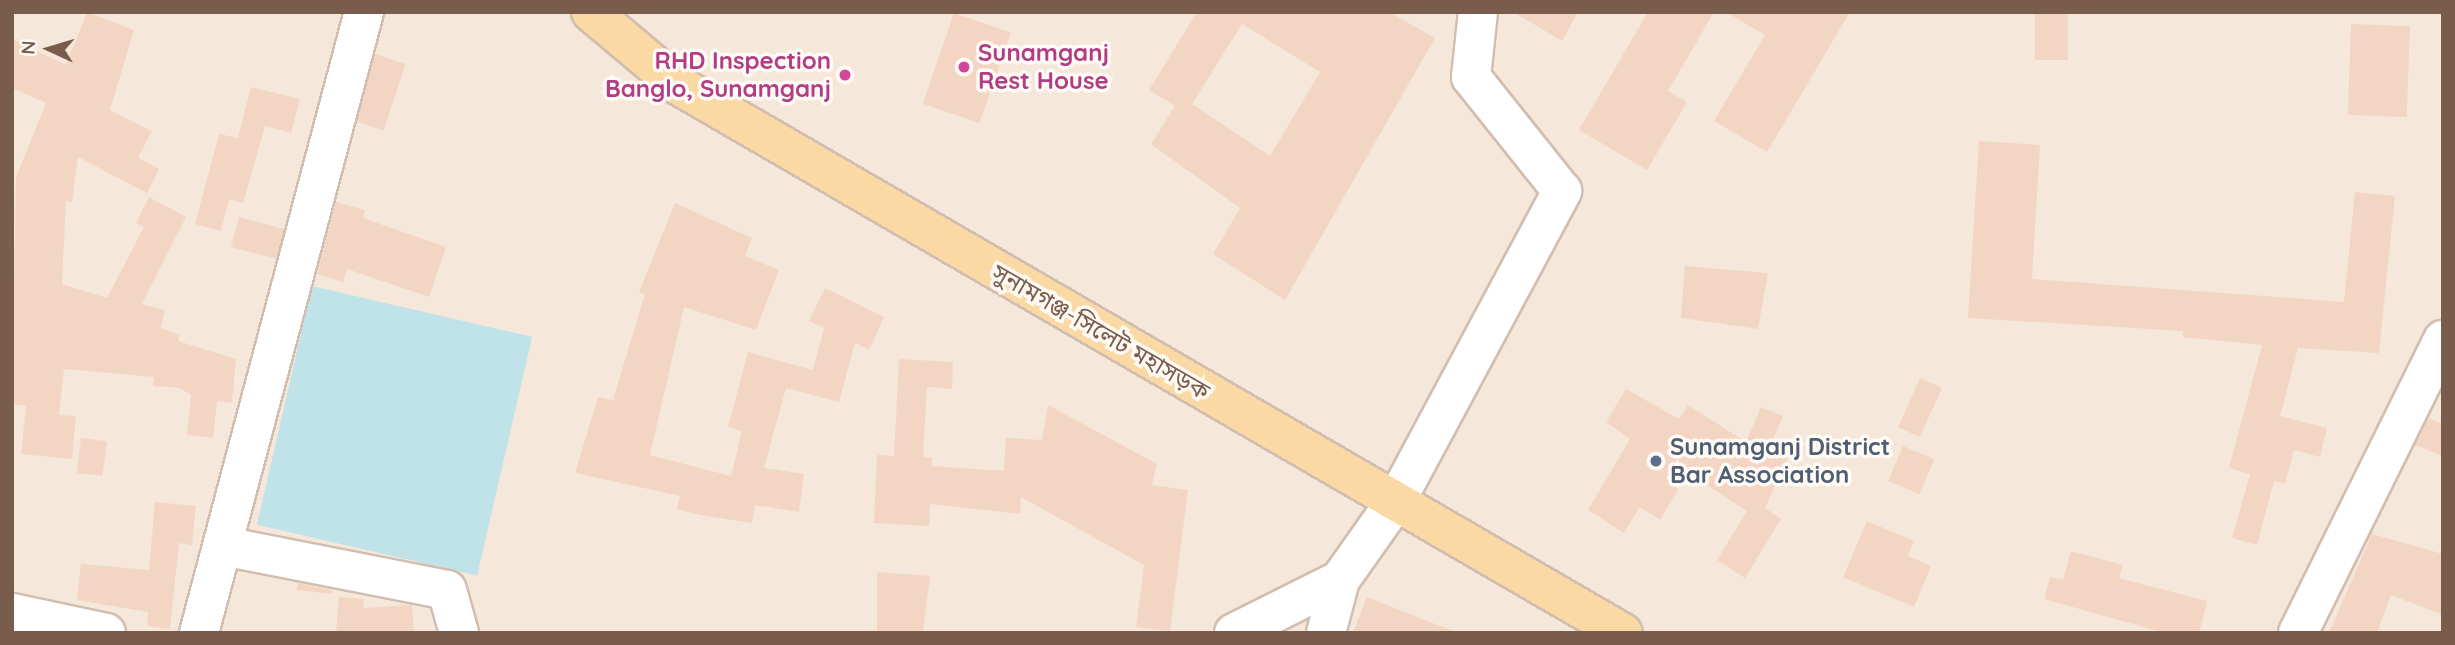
<!DOCTYPE html>
<meta charset="utf-8">
<style>
body{margin:0}
#map{position:relative;width:2455px;height:645px;overflow:hidden;background:#fdf6ec;font-family:Quicksand,"Noto Sans Bengali",sans-serif}
div>[style]{position:absolute}
.residential>*{inset:0;background:#f5e8da;transform-origin:0 0}
.water>*{inset:0;background:#bfe3e8;transform-origin:0 0}
.building>*{inset:0;background:#f3d5c3;transform-origin:0 0}
.roads{filter:drop-shadow(2px 0 #d1beb0) drop-shadow(-2px 0 #d1beb0) drop-shadow(0 2px #d1beb0) drop-shadow(0 -2px #d1beb0)}
.minor>*{height:38px;margin:-19px;padding:0 19px;transform-origin:19px;border-radius:19px;background:#fff}
.major>*{height:38px;margin:-19px;padding:0 19px;transform-origin:19px;border-radius:19px;background:#fbd9a5}
.dots>*{width:19px;height:19px;translate:-50% -50%;box-sizing:border-box;border:4px solid #fffaf3;border-radius:50%}
span{translate:-50% -50%;white-space:nowrap;text-align:center;line-height:1.15;-webkit-text-stroke:7px #fffaf3;paint-order:stroke}
.hotel-label{font-size:24px;color:#b23c85;font-weight:700}
.left{translate:0 -50%;text-align:left}
.right{translate:-100% -50%;text-align:right}
.street-label{font-size:24px;color:#7a5c4d}
.service-label{font-size:24px;color:#4e5e75;font-weight:700}
.frame{position:absolute;inset:0;border:14px solid #7a5c4d;pointer-events:none}
.north{position:absolute;left:14px;top:14px;width:70px;height:70px;-webkit-text-stroke:5px #fffaf3;paint-order:stroke;rotate:274deg;font-size:19px;font-weight:700;line-height:28px;text-align:center;color:#7a5c4d}
.north::after{content:'';display:block;margin:auto;width:24px;height:32px;background:#7a5c4d;clip-path:polygon(50% 0,100% 100%,50% 72%,0 100%)}
</style>
<div id="map">
<div class="residential">
<div style="left:12px;top:12px;width:2431px;height:621px"></div>
</div>
<div class="water">
<div style="left:312px;top:286px;width:226px;height:245px;rotate:13deg"></div>
</div>
<div class="building">
<div style="clip-path:polygon(87px 12px,134px 30px,110px 110px,152px 131px,138px 158px,159px 169px,147px 193px,78px 157px,72px 202px,66px 201px,62px 284px,107px 298px,144px 227px,136px 223px,149px 197px,186px 217px,142px 304px,165px 310px,161px 328px,180px 335px,178px 341px,236px 359px,232px 403px,217px 401px,213px 438px,187px 435px,191px 395px,180px 388px,153px 386px,154px 377px,64px 369px,59px 415px,76px 416px,72px 459px,21px 454px,26px 406px,12px 404px,16px 177px,46px 103px,12px 88px,12px 39px,66px 65px)"></div>
<div style="clip-path:polygon(evenodd,1197px 12px,1389px 12px,1435px 38px,1285px 300px,1213px 254px,1240px 208px,1151px 144px,1175px 106px,1149px 90px,1197px 12px,1242px 24px,1320px 72px,1270px 156px,1192px 104px,1242px 24px)"></div>
<div style="clip-path:polygon(1513px 12px,1578px 12px,1562px 41px)"></div>
<div style="clip-path:polygon(1648px 12px,1714px 12px,1668px 91px,1687px 102px,1647px 170px,1579px 130px)"></div>
<div style="clip-path:polygon(1726px 12px,1850px 12px,1767px 152px,1714px 121px,1765px 35px)"></div>
<div style="left:2035px;top:12px;width:33px;height:48px"></div>
<div style="left:954px;top:13px;width:60px;height:96px;rotate:19deg"></div>
<div style="left:2351px;top:24px;width:59px;height:91px;rotate:2deg"></div>
<div style="left:375px;top:54px;width:32px;height:70px;rotate:18deg"></div>
<div style="clip-path:polygon(251px 87px,300px 99px,291px 133px,265px 126px,243px 203px,229px 199px,221px 231px,195px 224px,219px 134px,238px 138px)"></div>
<div style="clip-path:polygon(1979px 141px,2040px 145px,2032px 279px,2344px 302px,2355px 192px,2395px 196px,2379px 353px,2298px 348px,2280px 416px,2327px 428px,2320px 457px,2294px 450px,2285px 484px,2274px 481px,2257px 545px,2232px 538px,2250px 474px,2229px 468px,2262px 345px,2183px 337px,2183px 331px,1968px 318px)"></div>
<div style="clip-path:polygon(336px 202px,365px 210px,363px 218px,446px 247px,429px 297px,347px 269px,343px 282px,317px 274px)"></div>
<div style="clip-path:polygon(675px 203px,752px 238px,745px 256px,779px 270px,756px 330px,684px 307px,650px 455px,731px 476px,742px 431px,728px 427px,748px 352px,813px 370px,824px 328px,809px 321px,825px 288px,884px 317px,869px 350px,855px 343px,839px 402px,786px 388px,764px 468px,804px 474px,799px 512px,755px 505px,752px 523px,700px 515px,677px 509px,680px 496px,575px 473px,598px 397px,613px 400px,645px 294px,639px 292px)"></div>
<div style="left:239px;top:217px;width:47px;height:31px;rotate:15deg"></div>
<div style="clip-path:polygon(1685px 266px,1768px 273px,1758px 329px,1681px 318px)"></div>
<div style="clip-path:polygon(899px 359px,953px 362px,952px 389px,927px 387px,923px 457px,932px 458px,932px 466px,1004px 471px,1006px 438px,1042px 440px,1048px 405px,1157px 464px,1152px 485px,1188px 490px,1170px 631px,1136px 627px,1144px 565px,1021px 497px,1020px 514px,930px 504px,929px 526px,874px 523px,877px 455px,894px 456px)"></div>
<div style="left:1920px;top:378px;width:24px;height:54px;rotate:24deg"></div>
<div style="clip-path:polygon(1626px 389px,1679px 419px,1688px 405px,1746px 442px,1761px 407px,1783px 416px,1769px 449px,1788px 457px,1765px 508px,1781px 519px,1745px 578px,1717px 560px,1747px 511px,1688px 473px,1660px 520px,1640px 507px,1624px 533px,1588px 510px,1630px 439px,1606px 422px)"></div>
<div style="clip-path:polygon(2429px 418px,2443px 424px,2443px 456px,2415px 445px)"></div>
<div style="left:81px;top:438px;width:26px;height:35px;rotate:7deg"></div>
<div style="left:1903px;top:446px;width:34px;height:38px;rotate:23deg"></div>
<div style="clip-path:polygon(155px 502px,196px 506px,192px 545px,179px 543px,170px 629px,147px 626px,148px 612px,77px 600px,81px 564px,149px 570px)"></div>
<div style="clip-path:polygon(1867px 521px,1914px 541px,1908px 556px,1931px 566px,1914px 607px,1843px 577px)"></div>
<div style="clip-path:polygon(2372px 534px,2443px 554px,2443px 615px,2391px 595px,2377px 633px,2329px 633px)"></div>
<div style="clip-path:polygon(2071px 551px,2123px 565px,2119px 578px,2207px 601px,2199px 633px,2165px 633px,2044px 599px,2050px 577px,2063px 580px)"></div>
<div style="clip-path:polygon(877px 572px,930px 576px,923px 633px,877px 633px)"></div>
<div style="clip-path:polygon(298px 583px,332px 590px,332px 594px,297px 590px)"></div>
<div style="clip-path:polygon(339px 597px,364px 599px,363px 608px,412px 605px,414px 631px,336px 633px)"></div>
<div style="clip-path:polygon(1367px 597px,1453px 631px,1452px 633px,1353px 633px)"></div>
</div>
<div class="roads">
<div class="minor">
<div style="left:223px;top:546px;width:228px;rotate:11.1deg"></div>
<div style="left:447px;top:590px;width:45px;rotate:74.4deg"></div>
<div style="left:12px;top:613px;width:96px;rotate:12deg"></div>
<div style="left:199px;top:633px;width:643px;rotate:-75.12deg"></div>
<div style="left:1234px;top:633px;width:119px;rotate:-26.6deg"></div>
<div style="left:1340px;top:580px;width:97px;rotate:-54.7deg"></div>
<div style="left:1396px;top:501px;width:352px;rotate:-61.8deg"></div>
<div style="left:1562px;top:191px;width:146px;rotate:-128.6deg"></div>
<div style="left:1471px;top:77px;width:65px;rotate:-83.9deg"></div>
<div style="left:1326px;top:633px;width:55px;rotate:-75.2deg"></div>
<div style="left:2298px;top:633px;width:327px;rotate:-63.7deg"></div>
</div>
<div class="major">
<div style="left:591px;top:12px;width:114px;rotate:40deg"></div>
<div style="left:678px;top:85px;width:1092px;rotate:30.11deg"></div>
</div>
</div>
<div class="dots">
<div style="left:964px;top:67px;background:#d1479c"></div>
<div style="left:845px;top:75px;background:#d1479c"></div>
<div style="left:1656px;top:461px;background:#5c6f8a"></div>
</div>
<div class="hotel-label">
<span class="left" style="left:978px;top:67px">Sunamganj<br>Rest House</span>
<span class="right" style="left:831px;top:75px">RHD Inspection<br>Banglo, Sunamganj</span>
</div>
<div class="street-label">
<span style="left:1101px;top:332px;rotate:30deg">সুনামগঞ্জ-সিলেট মহাসড়ক</span>
</div>
<div class="service-label">
<span class="left" style="left:1670px;top:461px">Sunamganj District<br>Bar Association</span>
</div>
<div class="frame"></div>
<div class="north">N</div>
</div>
